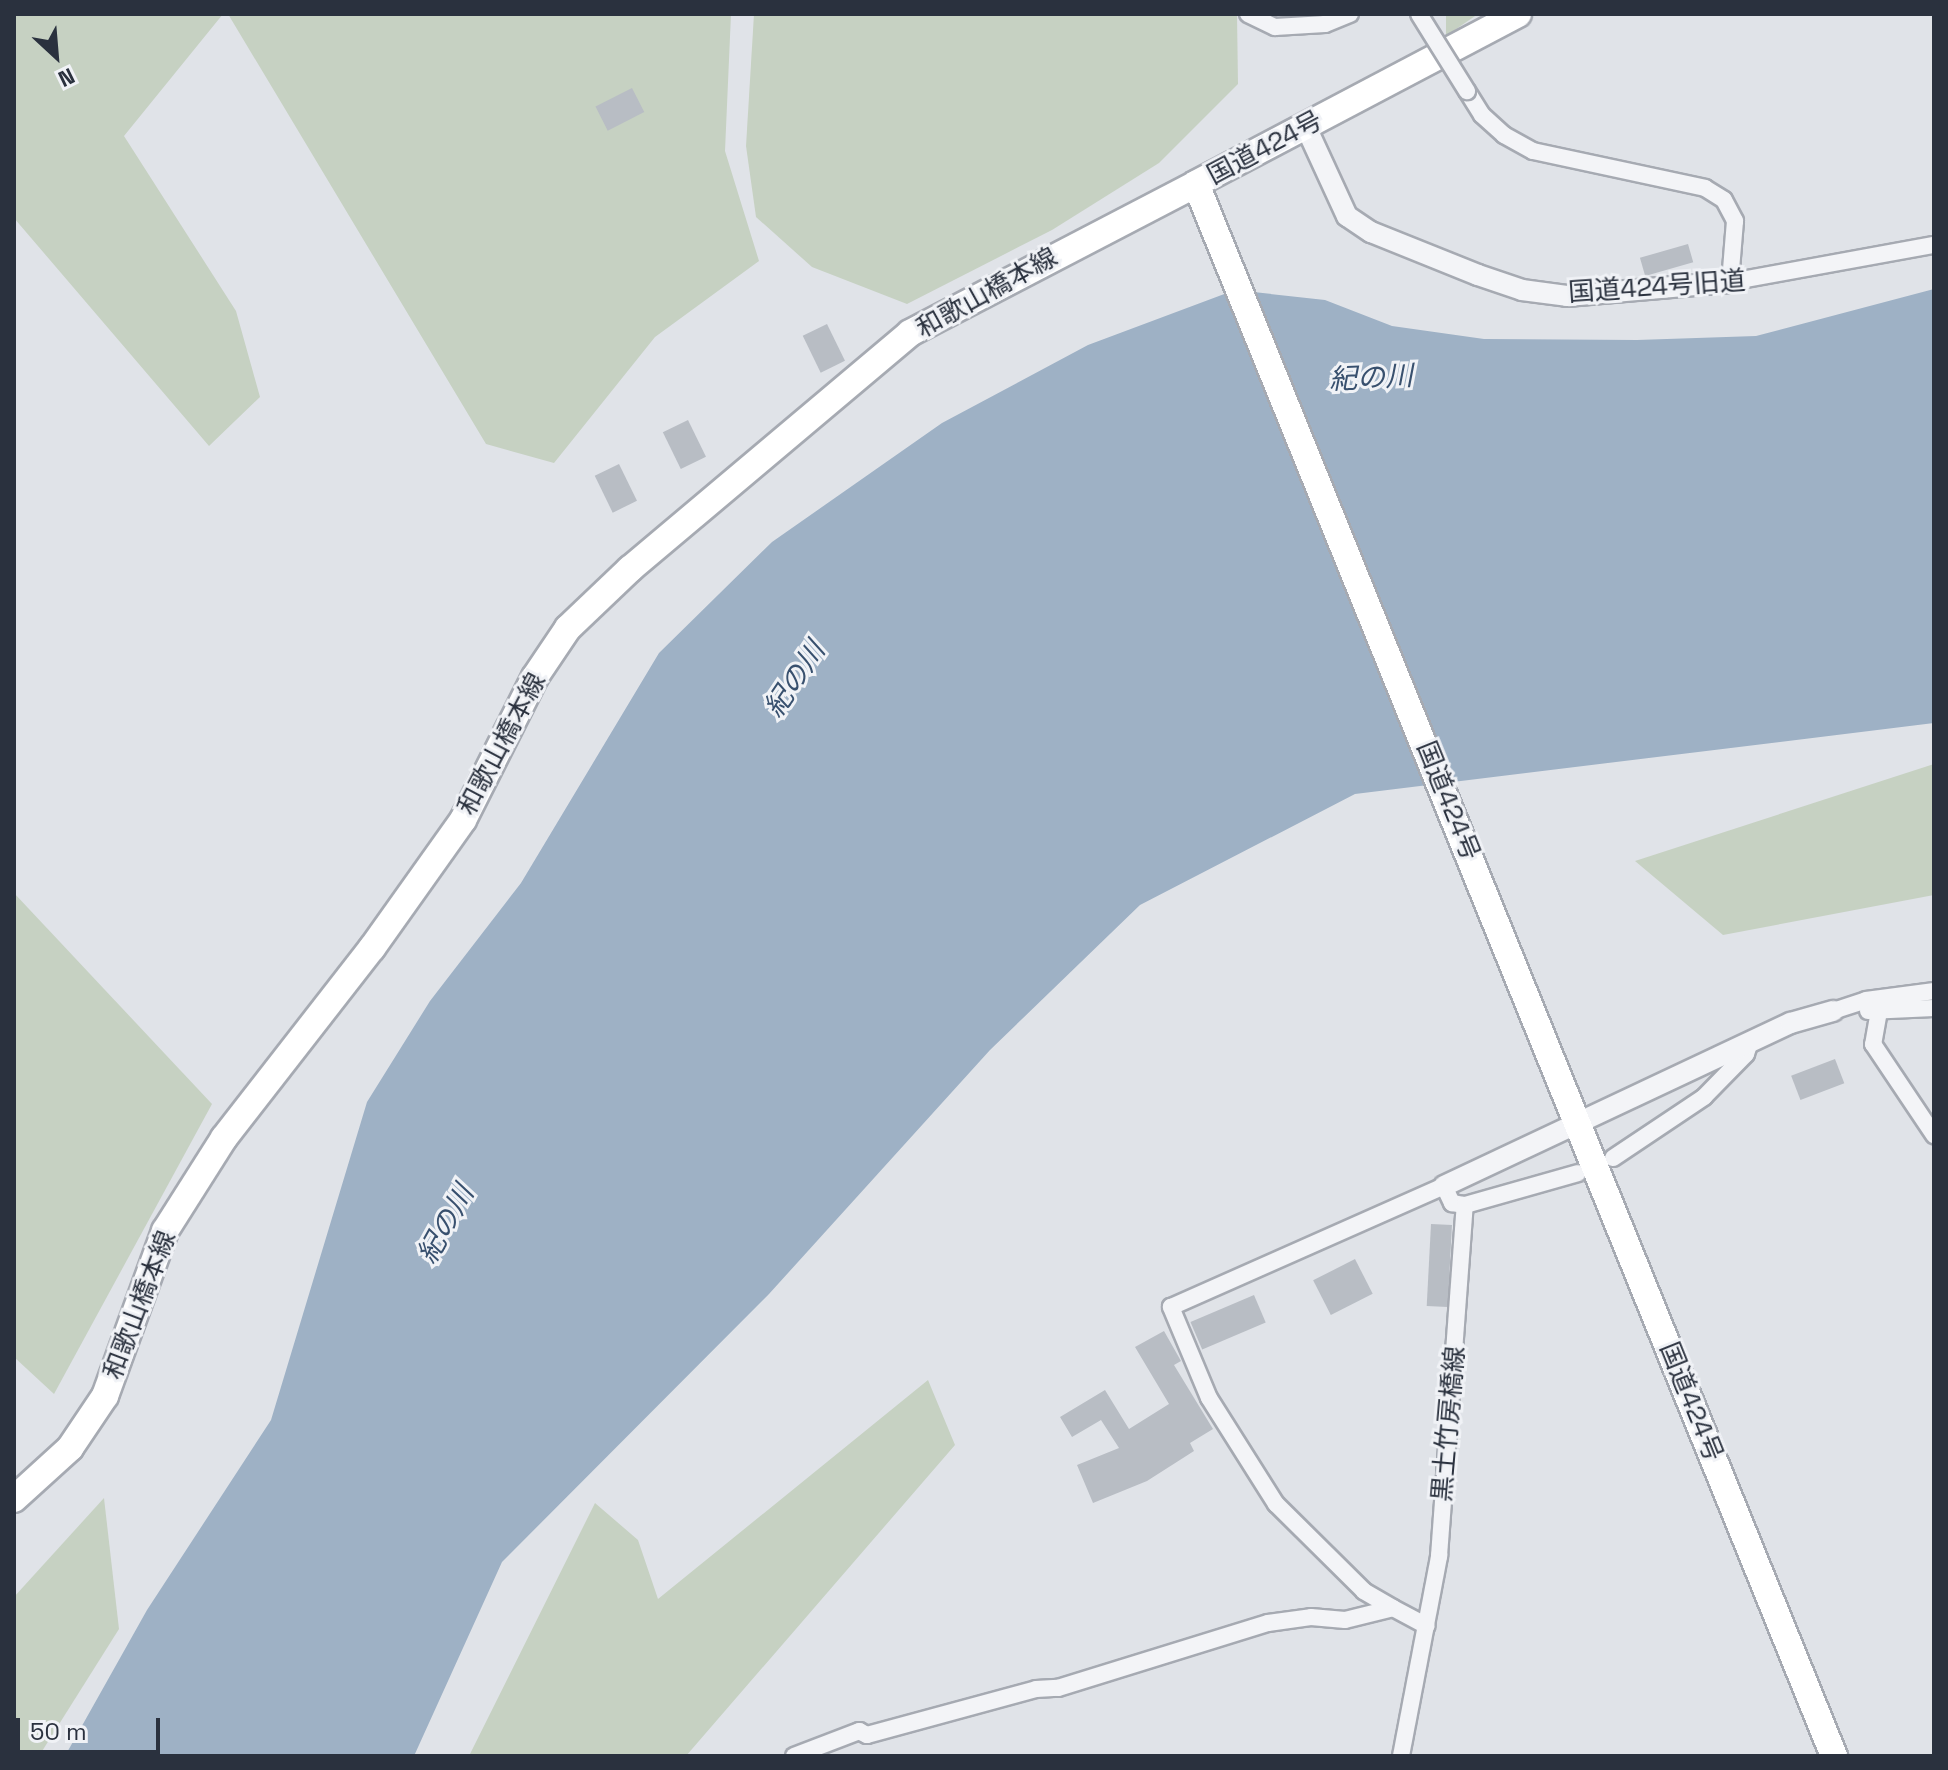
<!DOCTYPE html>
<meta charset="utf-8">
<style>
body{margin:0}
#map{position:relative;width:1948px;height:1770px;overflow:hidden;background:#e0e3e8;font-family:"Space Grotesk","Noto Sans JP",sans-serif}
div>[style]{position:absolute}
.green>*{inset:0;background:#c6d1c2}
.water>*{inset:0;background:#9eb1c5}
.building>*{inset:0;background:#b8bdc4;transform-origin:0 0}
.roads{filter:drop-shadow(2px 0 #a6aab2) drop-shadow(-2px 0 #a6aab2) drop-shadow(0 2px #a6aab2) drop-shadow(0 -2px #a6aab2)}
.minor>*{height:16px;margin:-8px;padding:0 8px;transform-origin:8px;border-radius:8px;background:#f3f4f7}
.tertiary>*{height:20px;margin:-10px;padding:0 10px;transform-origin:10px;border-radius:10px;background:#f3f4f7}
.primary>*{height:26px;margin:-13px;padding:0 13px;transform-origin:13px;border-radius:13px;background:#fff}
.trunk>*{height:26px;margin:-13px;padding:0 13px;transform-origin:13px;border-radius:13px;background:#fff}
.bridges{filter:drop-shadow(2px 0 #a6aab2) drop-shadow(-2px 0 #a6aab2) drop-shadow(0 2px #a6aab2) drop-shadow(0 -2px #a6aab2)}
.minor-bridge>*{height:16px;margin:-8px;padding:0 8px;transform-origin:8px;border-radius:8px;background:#f3f4f7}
span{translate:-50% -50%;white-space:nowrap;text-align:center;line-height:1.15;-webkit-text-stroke:6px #f0f2f6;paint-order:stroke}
.street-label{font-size:26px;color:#2a313e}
.water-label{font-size:28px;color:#38506e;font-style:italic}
.frame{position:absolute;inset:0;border:16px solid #2a313e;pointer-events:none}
.north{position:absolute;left:16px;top:16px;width:80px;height:80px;-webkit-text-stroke:6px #f0f2f6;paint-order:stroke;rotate:154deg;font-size:22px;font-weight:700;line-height:32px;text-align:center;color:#2a313e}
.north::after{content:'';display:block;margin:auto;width:28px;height:36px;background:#2a313e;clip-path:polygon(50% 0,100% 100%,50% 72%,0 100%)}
.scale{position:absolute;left:16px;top:1718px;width:144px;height:36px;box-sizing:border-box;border:4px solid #2a313e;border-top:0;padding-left:10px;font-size:24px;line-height:28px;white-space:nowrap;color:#2a313e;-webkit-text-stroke:6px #f0f2f6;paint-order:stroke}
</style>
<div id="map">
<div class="green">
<div style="clip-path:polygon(14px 14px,223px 14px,124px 136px,236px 311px,260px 397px,209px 446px,14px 218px)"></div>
<div style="clip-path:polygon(228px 14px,731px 14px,725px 151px,759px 261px,655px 337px,554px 463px,486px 444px)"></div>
<div style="clip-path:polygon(754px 14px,1237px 14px,1238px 84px,1159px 163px,1052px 230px,907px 304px,812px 267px,756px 217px,746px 146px)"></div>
<div style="clip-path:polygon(1446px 14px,1478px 14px,1446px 36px)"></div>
<div style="clip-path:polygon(1934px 764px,1934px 895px,1723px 935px,1635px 861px)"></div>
<div style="clip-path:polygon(14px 893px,212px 1104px,54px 1394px,14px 1357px)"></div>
<div style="clip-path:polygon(928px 1380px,955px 1445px,686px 1756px,469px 1756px,595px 1503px,638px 1540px,658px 1599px)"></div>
<div style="clip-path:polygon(104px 1498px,119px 1629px,39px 1756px,14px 1756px,14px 1597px)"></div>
</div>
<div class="water">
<div style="clip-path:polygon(1934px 289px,1934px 723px,1355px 794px,1140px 905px,990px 1050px,769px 1294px,502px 1562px,414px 1756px,65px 1756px,147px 1610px,271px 1420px,367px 1102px,430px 1001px,521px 883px,659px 653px,772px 542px,942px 423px,1088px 345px,1235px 290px,1325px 300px,1392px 326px,1484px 339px,1637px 340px,1756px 336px)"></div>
</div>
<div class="building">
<div style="left:632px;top:88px;width:27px;height:41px;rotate:63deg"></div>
<div style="left:1688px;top:244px;width:19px;height:50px;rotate:74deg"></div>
<div style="left:827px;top:324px;width:41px;height:27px;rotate:64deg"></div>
<div style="left:688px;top:420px;width:41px;height:28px;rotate:64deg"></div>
<div style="left:619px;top:464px;width:41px;height:27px;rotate:64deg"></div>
<div style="left:1835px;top:1059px;width:26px;height:47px;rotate:69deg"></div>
<div style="left:1431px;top:1224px;width:21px;height:82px;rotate:3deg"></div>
<div style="left:1355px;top:1259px;width:39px;height:47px;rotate:63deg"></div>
<div style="left:1254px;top:1295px;width:30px;height:69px;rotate:67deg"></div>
<div style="clip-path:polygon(1164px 1331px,1181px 1361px,1174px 1365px,1213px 1429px,1190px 1443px,1194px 1451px,1147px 1481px,1093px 1503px,1077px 1465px,1119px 1448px,1101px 1420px,1072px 1437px,1060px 1417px,1105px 1390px,1129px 1429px,1169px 1404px,1135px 1347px)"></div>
</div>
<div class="roads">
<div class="minor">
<div style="left:1248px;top:14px;width:30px;rotate:26deg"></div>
<div style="left:1275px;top:27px;width:50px;rotate:-3.4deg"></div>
<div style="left:1325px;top:24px;width:27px;rotate:-22deg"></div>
<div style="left:1467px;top:91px;width:28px;rotate:58deg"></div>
<div style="left:1482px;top:115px;width:30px;rotate:42deg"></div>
<div style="left:1504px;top:135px;width:33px;rotate:29deg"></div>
<div style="left:1533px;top:151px;width:176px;rotate:12.1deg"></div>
<div style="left:1705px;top:188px;width:22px;rotate:32deg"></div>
<div style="left:1724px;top:200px;width:24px;rotate:62deg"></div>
<div style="left:1735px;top:221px;width:61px;rotate:94.7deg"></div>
<div style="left:1730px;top:282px;width:207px;rotate:-10.3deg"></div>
<div style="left:1833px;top:1011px;width:35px;rotate:-18deg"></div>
<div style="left:1866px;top:1000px;width:69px;rotate:-7.5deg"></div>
<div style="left:1868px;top:1011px;width:66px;rotate:-2.6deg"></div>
<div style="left:1879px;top:1011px;width:34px;rotate:100deg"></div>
<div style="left:1873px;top:1044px;width:110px;rotate:56.2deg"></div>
<div style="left:1613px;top:1158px;width:110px;rotate:-33.8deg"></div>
<div style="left:1704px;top:1097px;width:60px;rotate:-45.7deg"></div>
<div style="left:1746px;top:1054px;width:13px;rotate:-72deg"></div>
<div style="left:1393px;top:1608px;width:34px;rotate:-150deg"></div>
<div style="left:1364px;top:1591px;width:124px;rotate:-135.3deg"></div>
<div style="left:1276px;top:1504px;width:125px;rotate:-122.3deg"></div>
<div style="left:1209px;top:1398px;width:99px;rotate:-112.7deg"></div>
<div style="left:1171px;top:1307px;width:299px;rotate:-23.9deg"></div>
<div style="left:1444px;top:1186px;width:19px;rotate:65deg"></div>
<div style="left:1452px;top:1203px;width:13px;rotate:9deg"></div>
<div style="left:1465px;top:1205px;width:117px;rotate:-15.8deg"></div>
<div style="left:794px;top:1756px;width:70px;rotate:-21deg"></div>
<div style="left:859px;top:1731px;width:9px;rotate:27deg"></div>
<div style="left:867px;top:1735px;width:175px;rotate:-15.2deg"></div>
<div style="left:1036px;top:1689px;width:22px;rotate:-3deg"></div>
<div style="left:1058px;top:1688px;width:220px;rotate:-17.2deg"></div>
<div style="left:1268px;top:1623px;width:43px;rotate:-7.9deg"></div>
<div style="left:1311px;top:1617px;width:34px;rotate:5deg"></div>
<div style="left:1345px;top:1620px;width:49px;rotate:-14deg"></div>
<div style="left:1393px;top:1608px;width:38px;rotate:28deg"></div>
<div style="left:1401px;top:1756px;width:204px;rotate:-79.2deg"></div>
<div style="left:1439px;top:1556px;width:352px;rotate:-85.8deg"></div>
</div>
<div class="tertiary">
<div style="left:1306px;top:127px;width:98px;rotate:65.3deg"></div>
<div style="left:1347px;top:216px;width:29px;rotate:34deg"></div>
<div style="left:1371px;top:232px;width:115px;rotate:21.9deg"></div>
<div style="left:1478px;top:275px;width:46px;rotate:18.8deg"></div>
<div style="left:1522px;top:290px;width:45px;rotate:7.6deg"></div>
<div style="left:1567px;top:296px;width:164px;rotate:-4.9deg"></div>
<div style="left:1444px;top:1186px;width:383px;rotate:-25.2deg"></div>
<div style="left:1791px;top:1023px;width:44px;rotate:-15.9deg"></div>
</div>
<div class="primary">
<div style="left:14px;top:1499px;width:76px;rotate:-42.3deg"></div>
<div style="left:70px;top:1448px;width:63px;rotate:-56.1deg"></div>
<div style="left:105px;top:1396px;width:176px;rotate:-70deg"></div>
<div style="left:165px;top:1231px;width:110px;rotate:-57.6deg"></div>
<div style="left:224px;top:1138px;width:241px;rotate:-52.1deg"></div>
<div style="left:372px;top:948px;width:157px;rotate:-54.6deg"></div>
<div style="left:463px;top:820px;width:160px;rotate:-63.3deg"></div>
<div style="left:535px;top:677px;width:59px;rotate:-56deg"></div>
<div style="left:568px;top:628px;width:86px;rotate:-43.6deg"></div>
<div style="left:630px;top:569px;width:366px;rotate:-40.1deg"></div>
<div style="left:910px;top:333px;width:322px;rotate:-27.5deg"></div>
</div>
<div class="trunk">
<div style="left:1518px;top:14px;width:364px;rotate:152.2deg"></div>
<div style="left:1196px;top:184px;width:1697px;rotate:67.91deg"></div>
</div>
</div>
<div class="bridges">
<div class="minor-bridge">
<div style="left:1419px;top:14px;width:91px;rotate:58.1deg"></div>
</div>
</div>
<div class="street-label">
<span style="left:1265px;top:148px;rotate:-28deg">国道424号</span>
<span style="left:1657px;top:287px;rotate:-4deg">国道424号旧道</span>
<span style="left:987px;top:293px;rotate:-29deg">和歌山橋本線</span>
<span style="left:502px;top:744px;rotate:-62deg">和歌山橋本線</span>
<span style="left:1448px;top:801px;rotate:68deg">国道424号</span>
<span style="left:140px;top:1305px;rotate:-69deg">和歌山橋本線</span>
<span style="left:1691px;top:1402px;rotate:68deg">国道424号</span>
<span style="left:1449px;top:1424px;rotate:-85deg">黒土竹房橋線</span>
</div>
<div class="water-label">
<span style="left:1371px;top:377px;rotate:-3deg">紀の川</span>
<span style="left:794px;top:679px;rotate:-56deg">紀の川</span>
<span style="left:445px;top:1224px;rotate:-61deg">紀の川</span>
</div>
<div class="frame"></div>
<div class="north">N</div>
<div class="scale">50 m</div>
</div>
